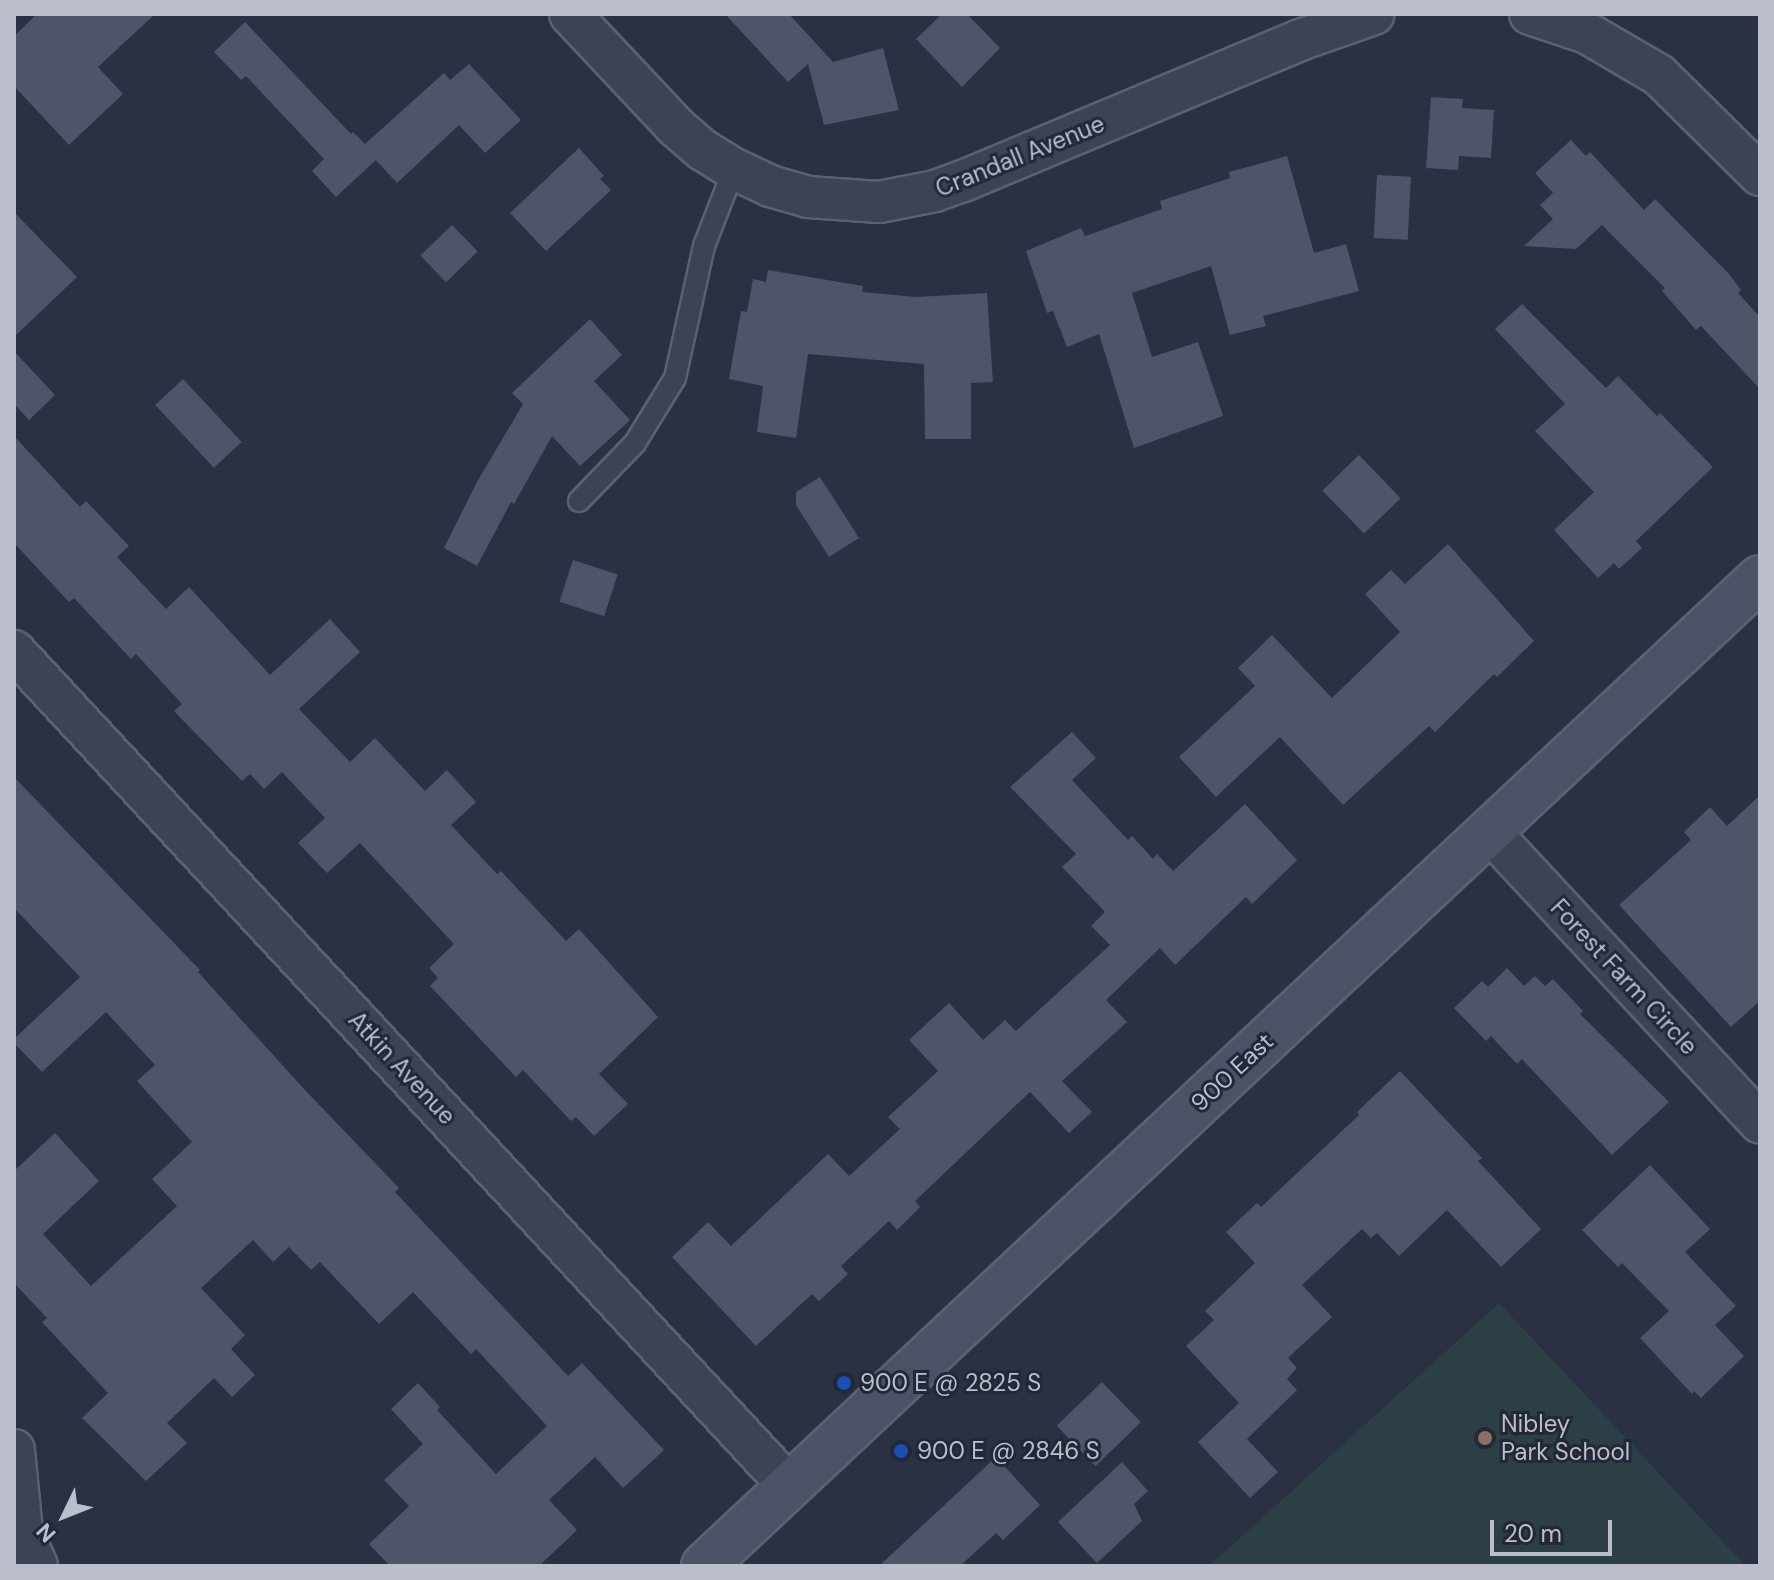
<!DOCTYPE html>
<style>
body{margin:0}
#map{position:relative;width:1774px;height:1580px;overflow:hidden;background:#293143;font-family:"DM Sans",sans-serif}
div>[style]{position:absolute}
.green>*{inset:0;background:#2c3f45}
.building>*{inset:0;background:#4e5569;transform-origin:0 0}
.roads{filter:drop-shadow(2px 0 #5c6170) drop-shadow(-2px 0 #5c6170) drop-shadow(0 2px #5c6170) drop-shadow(0 -2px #5c6170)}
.lane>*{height:20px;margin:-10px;padding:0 10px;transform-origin:10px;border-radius:10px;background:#3d4352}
.street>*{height:40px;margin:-20px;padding:0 20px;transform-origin:20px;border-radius:20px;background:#3d4352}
.secondary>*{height:44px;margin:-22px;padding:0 22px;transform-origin:22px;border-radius:22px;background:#4c5265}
.dots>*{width:22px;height:22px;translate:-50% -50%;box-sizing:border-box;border:4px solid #222838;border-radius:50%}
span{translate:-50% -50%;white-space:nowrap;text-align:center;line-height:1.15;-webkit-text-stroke:6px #222838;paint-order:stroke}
.street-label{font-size:24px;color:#bbbfcc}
.poi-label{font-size:24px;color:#bbbfcc}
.left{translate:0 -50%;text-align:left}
.frame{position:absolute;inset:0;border:16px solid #bbbfcc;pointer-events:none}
.north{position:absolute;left:24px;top:1476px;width:80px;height:80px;-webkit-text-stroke:6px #222838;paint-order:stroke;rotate:227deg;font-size:22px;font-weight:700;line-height:32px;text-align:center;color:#bbbfcc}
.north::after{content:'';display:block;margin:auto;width:28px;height:36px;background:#bbbfcc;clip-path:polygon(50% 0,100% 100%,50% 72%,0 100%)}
.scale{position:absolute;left:1490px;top:1520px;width:122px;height:36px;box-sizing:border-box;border:4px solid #bbbfcc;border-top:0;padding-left:10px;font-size:24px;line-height:28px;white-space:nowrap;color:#bbbfcc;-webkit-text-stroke:6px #222838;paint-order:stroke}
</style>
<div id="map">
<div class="green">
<div style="clip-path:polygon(1499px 1303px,1746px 1566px,1209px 1566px)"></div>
</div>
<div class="building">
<div style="clip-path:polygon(37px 14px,155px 14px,98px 67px,123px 94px,69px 145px,14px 86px,14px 36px)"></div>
<div style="clip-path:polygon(725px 14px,789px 14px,833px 62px,883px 48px,899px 110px,824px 125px,808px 64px,788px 82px)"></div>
<div style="clip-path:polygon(942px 14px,967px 14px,1000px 48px,962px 87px,916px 39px)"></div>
<div style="clip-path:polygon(245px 22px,351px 134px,353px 132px,365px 144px,444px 73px,450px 80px,469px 64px,521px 120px,485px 153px,459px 125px,397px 183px,376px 160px,336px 197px,312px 171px,324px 159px,246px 76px,241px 80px,214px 52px)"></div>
<div style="clip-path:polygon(1431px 97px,1463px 99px,1462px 108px,1494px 110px,1491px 158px,1459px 156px,1458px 170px,1426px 168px)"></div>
<div style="clip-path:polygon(1571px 140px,1586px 156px,1590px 152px,1644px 210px,1655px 199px,1729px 274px,1741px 290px,1738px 293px,1760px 317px,1760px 389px,1701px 326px,1696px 330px,1662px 291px,1665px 288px,1602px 225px,1576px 249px,1524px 246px,1553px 219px,1540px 205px,1553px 193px,1535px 173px)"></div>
<div style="clip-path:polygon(579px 148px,604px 176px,600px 179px,611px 190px,546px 251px,510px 213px)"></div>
<div style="clip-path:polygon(1287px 156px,1314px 253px,1346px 244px,1359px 291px,1263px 316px,1266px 326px,1230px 335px,1211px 266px,1132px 293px,1152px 357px,1198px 342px,1223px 416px,1134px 448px,1099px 334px,1067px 347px,1053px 311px,1047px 313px,1026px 251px,1081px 228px,1085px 236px,1162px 209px,1160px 201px,1230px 178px,1229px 172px)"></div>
<div style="left:1377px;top:175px;width:34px;height:63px;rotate:3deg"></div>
<div style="clip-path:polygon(14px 212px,77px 277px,14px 337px)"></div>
<div style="left:452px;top:225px;width:37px;height:44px;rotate:46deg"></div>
<div style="clip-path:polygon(768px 270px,863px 286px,862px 292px,916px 297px,987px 293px,993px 382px,971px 383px,971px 439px,925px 439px,924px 364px,808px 354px,796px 438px,757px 432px,763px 386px,729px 379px,741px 311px,747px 312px,753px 279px,766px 282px)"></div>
<div style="clip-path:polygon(1522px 304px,1606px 388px,1618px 376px,1657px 416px,1660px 413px,1713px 467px,1636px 541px,1642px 548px,1619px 569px,1614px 563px,1598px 578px,1554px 530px,1594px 492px,1535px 431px,1565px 404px,1495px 329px)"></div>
<div style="clip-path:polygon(590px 319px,622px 355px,594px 381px,630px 420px,580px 466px,552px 436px,514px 504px,511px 502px,477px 566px,444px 548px,477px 482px,523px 404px,512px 393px)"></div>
<div style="clip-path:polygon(14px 351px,55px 395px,29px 420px,14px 404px)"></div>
<div style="left:183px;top:379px;width:86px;height:38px;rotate:47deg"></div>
<div style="clip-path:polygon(14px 436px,80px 507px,86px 501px,129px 546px,117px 557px,166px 609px,189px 587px,270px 675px,330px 619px,360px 652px,299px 709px,350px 762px,375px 738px,425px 791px,447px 770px,476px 802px,451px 825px,497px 874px,501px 871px,566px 941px,579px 929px,658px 1017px,599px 1074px,628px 1104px,594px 1136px,576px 1117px,571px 1121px,523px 1070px,516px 1077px,430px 986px,438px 978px,429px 968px,454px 944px,360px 843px,327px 873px,298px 843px,325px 818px,282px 772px,264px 789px,250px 774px,242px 781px,174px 711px,182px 704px,136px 654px,131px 659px,74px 598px,69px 602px,14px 543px)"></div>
<div style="left:1359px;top:455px;width:60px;height:51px;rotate:46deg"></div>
<div style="clip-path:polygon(820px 477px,859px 538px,829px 557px,796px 505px,796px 492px)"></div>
<div style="clip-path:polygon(1448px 544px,1534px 641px,1497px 677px,1494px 674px,1435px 732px,1429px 726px,1343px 805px,1280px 737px,1216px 797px,1179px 757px,1255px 686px,1238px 668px,1272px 635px,1332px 698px,1400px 632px,1365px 594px,1391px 570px,1405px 584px)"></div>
<div style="left:573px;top:560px;width:47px;height:44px;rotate:18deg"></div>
<div style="clip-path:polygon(1072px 732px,1096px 758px,1072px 780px,1128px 840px,1132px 836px,1153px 859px,1157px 854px,1173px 871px,1245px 804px,1297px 860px,1252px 904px,1246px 897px,1175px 965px,1160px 948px,1106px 1000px,1127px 1022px,1062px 1081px,1092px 1112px,1069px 1133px,1030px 1092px,915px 1201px,920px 1207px,897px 1230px,889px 1221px,841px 1266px,848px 1274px,819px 1301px,812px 1294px,756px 1346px,672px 1257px,708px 1222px,731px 1246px,828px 1154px,849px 1176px,900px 1129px,888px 1117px,938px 1071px,909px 1040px,949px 1003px,983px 1040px,1005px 1020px,1016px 1031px,1110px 945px,1091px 926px,1105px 912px,1062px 867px,1076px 854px,1010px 787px)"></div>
<div style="clip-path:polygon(14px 777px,200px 970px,198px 972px,304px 1089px,399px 1188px,395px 1192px,568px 1376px,582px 1363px,664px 1450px,623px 1488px,595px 1457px,549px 1500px,577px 1530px,539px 1566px,390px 1566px,369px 1544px,409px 1506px,384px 1480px,423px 1444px,391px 1409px,418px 1383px,440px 1407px,437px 1410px,496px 1474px,547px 1426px,476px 1349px,471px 1354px,413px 1292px,379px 1324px,320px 1262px,311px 1270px,289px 1247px,273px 1262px,253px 1240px,201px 1288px,245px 1335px,231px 1349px,255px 1375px,232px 1397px,214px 1378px,167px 1423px,187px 1443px,146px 1481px,82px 1418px,108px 1393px,42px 1322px,47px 1318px,14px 1283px,14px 1171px,55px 1133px,99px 1181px,43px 1234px,91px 1286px,177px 1206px,152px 1179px,192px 1142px,137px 1081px,155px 1065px,106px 1012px,42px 1072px,14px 1043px,14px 1039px,80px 977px,14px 908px)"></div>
<div style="clip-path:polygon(1760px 795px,1760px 1001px,1731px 1027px,1619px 905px,1691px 840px,1684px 832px,1710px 807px,1727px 826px)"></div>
<div style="clip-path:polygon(1507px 968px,1524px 986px,1535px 976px,1545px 986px,1553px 979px,1583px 1011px,1580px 1014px,1669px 1102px,1612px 1155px,1522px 1059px,1517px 1064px,1491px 1036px,1486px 1041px,1454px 1008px,1482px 981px,1488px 987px)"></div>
<div style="clip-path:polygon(1400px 1071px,1482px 1158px,1478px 1161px,1541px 1229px,1501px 1267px,1447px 1210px,1399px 1256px,1377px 1233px,1371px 1238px,1362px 1229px,1302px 1285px,1332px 1317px,1288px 1358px,1297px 1368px,1287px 1379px,1297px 1390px,1247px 1439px,1278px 1472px,1250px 1498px,1198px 1442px,1239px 1403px,1186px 1346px,1214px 1320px,1205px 1311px,1255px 1263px,1226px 1232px,1257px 1203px,1261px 1207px,1359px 1115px,1357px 1112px)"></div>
<div style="clip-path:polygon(1650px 1165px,1710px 1229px,1685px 1252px,1736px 1306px,1715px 1325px,1744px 1356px,1701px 1398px,1694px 1391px,1692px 1394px,1640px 1338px,1669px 1311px,1622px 1263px,1618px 1267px,1582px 1230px)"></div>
<div style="left:1102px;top:1382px;width:56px;height:63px;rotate:46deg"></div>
<div style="clip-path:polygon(996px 1457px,1040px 1505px,1003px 1540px,996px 1533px,960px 1566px,879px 1566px)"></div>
<div style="clip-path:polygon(1122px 1462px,1148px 1491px,1134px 1504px,1142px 1521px,1097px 1563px,1058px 1522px)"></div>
</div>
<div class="roads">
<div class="lane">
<div style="left:579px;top:501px;width:81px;rotate:-46deg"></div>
<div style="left:635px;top:443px;width:76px;rotate:-58.4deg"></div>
<div style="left:675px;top:378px;width:135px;rotate:-77.6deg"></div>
<div style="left:704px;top:246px;width:83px;rotate:-68.7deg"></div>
</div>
<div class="street">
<div style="left:570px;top:14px;width:154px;rotate:46.8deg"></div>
<div style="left:675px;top:126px;width:37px;rotate:41deg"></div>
<div style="left:703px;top:150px;width:36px;rotate:32deg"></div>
<div style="left:734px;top:169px;width:40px;rotate:25deg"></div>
<div style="left:770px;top:186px;width:40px;rotate:16deg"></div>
<div style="left:808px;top:197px;width:71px;rotate:4deg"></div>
<div style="left:879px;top:202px;width:57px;rotate:-11.1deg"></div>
<div style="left:935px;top:191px;width:30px;rotate:-20deg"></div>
<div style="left:963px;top:181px;width:365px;rotate:-22.7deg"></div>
<div style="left:1300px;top:40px;width:78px;rotate:-19.4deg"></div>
<div style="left:1530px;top:14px;width:60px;rotate:18.4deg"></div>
<div style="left:1587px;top:33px;width:83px;rotate:30.3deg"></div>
<div style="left:1659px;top:75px;width:142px;rotate:44.7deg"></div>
<div style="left:14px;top:651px;width:1139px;rotate:47.13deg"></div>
<div style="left:1489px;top:831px;width:398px;rotate:47.1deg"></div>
<div style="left:14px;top:1450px;width:82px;rotate:84.4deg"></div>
<div style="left:22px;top:1532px;width:37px;rotate:66deg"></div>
</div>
<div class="secondary">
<div style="left:704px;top:1566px;width:1446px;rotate:-43.09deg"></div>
</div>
</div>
<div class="dots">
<div style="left:844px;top:1383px;background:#1a4fb4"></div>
<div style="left:1485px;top:1438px;background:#8d6e63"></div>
<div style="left:901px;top:1451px;background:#1a4fb4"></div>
</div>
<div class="street-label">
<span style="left:1020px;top:156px;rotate:-22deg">Crandall Avenue</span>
<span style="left:1624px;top:977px;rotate:47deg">Forest Farm Circle</span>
<span style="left:402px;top:1068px;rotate:47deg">Atkin Avenue</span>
<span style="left:1232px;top:1072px;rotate:-43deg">900 East</span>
</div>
<div class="poi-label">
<span class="left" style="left:860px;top:1383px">900 E @ 2825 S</span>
<span class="left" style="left:1501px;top:1438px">Nibley<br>Park School</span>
<span class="left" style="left:917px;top:1451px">900 E @ 2846 S</span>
</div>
<div class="frame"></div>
<div class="north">N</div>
<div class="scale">20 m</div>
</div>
